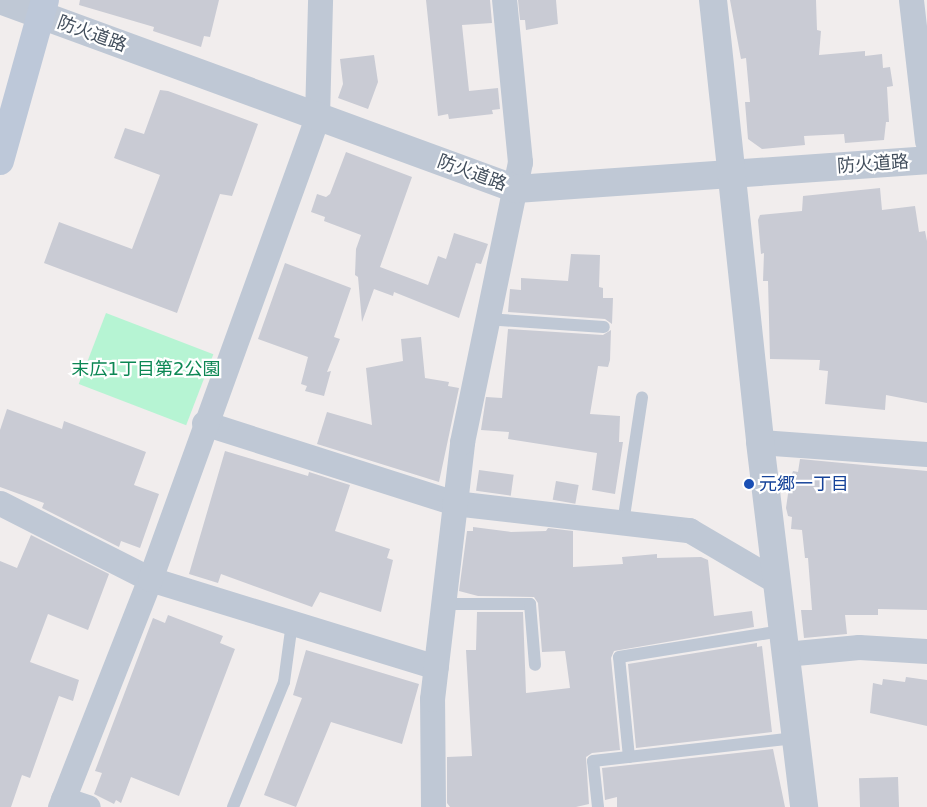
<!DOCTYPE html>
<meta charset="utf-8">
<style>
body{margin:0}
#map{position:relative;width:927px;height:807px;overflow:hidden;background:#f1eded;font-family:"DejaVu Sans","Noto Sans JP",sans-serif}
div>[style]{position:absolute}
.green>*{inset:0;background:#b6f4d3;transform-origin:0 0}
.building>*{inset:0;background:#c9cbd4;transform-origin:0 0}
.service>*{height:12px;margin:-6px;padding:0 6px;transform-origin:6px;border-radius:6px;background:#bfc8d5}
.minor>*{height:25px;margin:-12.5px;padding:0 12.5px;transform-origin:12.5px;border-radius:12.5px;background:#bfc8d5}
.tertiary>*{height:28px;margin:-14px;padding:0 14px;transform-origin:14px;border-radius:14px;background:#bfc8d5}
.secondary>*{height:28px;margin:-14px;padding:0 14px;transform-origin:14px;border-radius:14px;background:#bdc8d9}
.dots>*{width:14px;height:14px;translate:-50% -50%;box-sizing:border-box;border:2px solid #fff;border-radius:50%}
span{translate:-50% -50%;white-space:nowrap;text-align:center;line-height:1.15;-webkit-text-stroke:4.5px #fff;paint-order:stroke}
.street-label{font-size:18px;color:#434f5d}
.park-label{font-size:18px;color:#0c8754}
.transit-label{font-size:18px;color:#164399}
.left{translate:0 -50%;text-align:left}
</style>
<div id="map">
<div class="green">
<div style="left:106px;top:313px;width:115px;height:76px;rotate:21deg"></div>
</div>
<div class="building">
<div style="clip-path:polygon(80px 0,219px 0,210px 37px,204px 36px,201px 47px,153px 31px,154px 27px,79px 5px)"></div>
<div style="clip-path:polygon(426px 0,490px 0,492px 23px,462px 25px,469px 91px,498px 88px,500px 109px,492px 110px,493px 114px,449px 119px,448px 114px,438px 116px)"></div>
<div style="clip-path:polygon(518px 0,556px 0,558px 24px,526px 30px,525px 20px,520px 20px)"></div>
<div style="clip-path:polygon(730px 0,816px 0,817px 30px,821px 31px,819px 55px,865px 51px,865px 56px,882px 54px,883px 68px,890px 67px,893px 86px,887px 87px,889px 122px,886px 122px,884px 140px,845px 143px,844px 134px,804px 136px,805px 145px,762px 149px,748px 139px,745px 102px,750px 102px,746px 58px,741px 59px)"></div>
<div style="clip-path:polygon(374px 55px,378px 82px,368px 109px,338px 98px,343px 84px,340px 59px)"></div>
<div style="clip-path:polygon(160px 90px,168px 91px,258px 124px,232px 196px,220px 194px,177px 313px,44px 263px,59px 222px,132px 249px,160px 175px,114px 158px,125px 128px,144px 134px)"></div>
<div style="clip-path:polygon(346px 152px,412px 177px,380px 267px,428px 285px,438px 256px,446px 259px,454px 233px,488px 244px,481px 264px,476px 263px,459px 318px,394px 292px,393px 296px,374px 289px,362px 322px,358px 277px,355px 275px,356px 249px,361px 235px,324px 221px,325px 217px,311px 212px,317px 194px,326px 197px,330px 194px)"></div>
<div style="clip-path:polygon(880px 188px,882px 210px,915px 206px,919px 232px,925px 231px,927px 241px,927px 403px,886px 395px,885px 410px,825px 404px,828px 371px,819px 370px,820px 360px,770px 359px,768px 281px,763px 281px,764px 253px,761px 254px,758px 220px,760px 215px,802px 211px,803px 196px)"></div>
<div style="clip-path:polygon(571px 254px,600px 255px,599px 287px,603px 288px,603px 298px,613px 298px,612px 324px,605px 319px,508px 312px,510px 289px,521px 290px,521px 278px,568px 281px)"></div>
<div style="clip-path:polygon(285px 263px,351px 288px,334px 337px,340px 339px,327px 372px,331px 371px,324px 396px,305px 391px,307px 386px,301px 384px,308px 357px,258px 339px)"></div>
<div style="clip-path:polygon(508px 329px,603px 335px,611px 330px,610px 360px,608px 367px,598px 366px,590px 414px,620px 416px,619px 442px,623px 442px,615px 494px,592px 490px,597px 453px,508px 439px,509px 432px,481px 430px,486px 397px,502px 398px)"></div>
<div style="clip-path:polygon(421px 337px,425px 378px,449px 382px,448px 386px,459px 388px,439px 482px,317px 444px,327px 412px,372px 425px,366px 368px,403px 361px,401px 339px)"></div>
<div style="clip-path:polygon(7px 409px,62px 429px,64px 421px,146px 452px,134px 485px,159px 494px,140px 548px,121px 541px,119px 547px,42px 508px,44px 503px,0 487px,0 430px)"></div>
<div style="clip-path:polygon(225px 451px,308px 476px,309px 472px,350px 485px,335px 531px,390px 549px,387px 558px,393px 560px,381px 612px,320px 592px,312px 607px,221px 574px,218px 583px,189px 574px)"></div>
<div style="clip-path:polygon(800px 459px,927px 471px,927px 610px,878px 609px,878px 615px,845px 615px,847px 634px,804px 638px,801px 610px,812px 610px,808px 558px,805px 558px,802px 530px,791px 529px,792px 517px,788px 516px,786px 508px,790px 480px,793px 471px,798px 472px)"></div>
<div style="left:479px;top:470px;width:35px;height:21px;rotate:8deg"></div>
<div style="left:556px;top:481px;width:23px;height:19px;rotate:10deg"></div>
<div style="clip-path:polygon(473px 527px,511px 532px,546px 531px,548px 528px,573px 531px,573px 567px,623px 564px,622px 557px,657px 554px,657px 558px,701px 557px,708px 560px,714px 616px,752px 611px,754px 627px,614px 651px,611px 658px,620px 750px,592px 753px,586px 757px,589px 804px,576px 807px,450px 807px,447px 803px,447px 757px,472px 756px,466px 650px,476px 650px,477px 612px,523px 612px,526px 693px,570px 688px,565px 651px,542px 652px,538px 603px,534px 597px,478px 596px,459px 591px,467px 531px,473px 531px)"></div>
<div style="clip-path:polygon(31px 535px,109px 574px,88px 630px,48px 614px,30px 662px,79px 680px,73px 701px,59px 696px,30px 778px,22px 775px,11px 807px,0 807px,0 561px,17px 568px)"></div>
<div style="clip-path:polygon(168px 615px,223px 636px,220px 643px,235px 649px,179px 796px,131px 777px,121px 803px,116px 800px,114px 804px,94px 794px,102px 773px,95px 771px,153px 618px,165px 623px)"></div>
<div style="clip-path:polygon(757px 643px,757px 647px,762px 646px,772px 732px,636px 748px,628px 664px)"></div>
<div style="clip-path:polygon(306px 650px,419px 684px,402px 744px,331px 722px,296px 807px,264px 795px,302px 698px,293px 695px)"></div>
<div style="clip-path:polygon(906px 677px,927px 680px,927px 726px,870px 713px,873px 683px,882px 685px,883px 679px,905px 682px)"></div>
<div style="clip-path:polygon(773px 749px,785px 807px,617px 807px,617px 797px,605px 800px,602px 768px)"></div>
<div style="left:898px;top:777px;width:30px;height:39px;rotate:88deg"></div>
</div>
<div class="service">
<div style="left:486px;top:319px;width:118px;rotate:3.9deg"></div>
<div style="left:623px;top:523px;width:127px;rotate:-81.4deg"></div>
<div style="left:443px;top:604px;width:87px"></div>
<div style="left:530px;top:604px;width:61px;rotate:85.3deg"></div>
<div style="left:629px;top:757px;width:100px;rotate:-95.7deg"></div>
<div style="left:619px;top:657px;width:165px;rotate:-9.1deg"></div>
<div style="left:233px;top:807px;width:135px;rotate:-67.8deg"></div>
<div style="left:284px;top:682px;width:60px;rotate:-82.3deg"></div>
<div style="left:598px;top:807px;width:46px;rotate:-96.2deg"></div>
<div style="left:593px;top:761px;width:203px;rotate:-6.5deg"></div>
</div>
<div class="minor">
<div style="left:911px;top:0;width:142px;rotate:83.5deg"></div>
<div style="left:204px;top:423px;width:262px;rotate:17.7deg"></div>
<div style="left:454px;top:503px;width:237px;rotate:6.6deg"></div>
<div style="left:689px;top:530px;width:101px;rotate:30.4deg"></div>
<div style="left:760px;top:442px;width:167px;rotate:4.1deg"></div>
<div style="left:0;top:503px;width:168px;rotate:26.9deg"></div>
<div style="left:150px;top:579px;width:299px;rotate:17.1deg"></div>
<div style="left:785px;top:654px;width:74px;rotate:-5.4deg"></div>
<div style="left:859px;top:647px;width:68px;rotate:3.4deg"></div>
<div style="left:63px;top:799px;width:26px;rotate:18deg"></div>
<div style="left:60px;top:807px;width:245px;rotate:-68.5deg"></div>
<div style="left:150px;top:579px;width:491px;rotate:-70.1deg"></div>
<div style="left:317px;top:117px;width:117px;rotate:-88.5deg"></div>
<div style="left:433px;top:807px;width:108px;rotate:-90.5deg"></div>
<div style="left:432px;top:699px;width:259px;rotate:-83.3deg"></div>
<div style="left:462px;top:442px;width:286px;rotate:-78.3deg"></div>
<div style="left:520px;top:162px;width:163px;rotate:-95.6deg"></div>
</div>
<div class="tertiary">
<div style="left:0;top:0;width:550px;rotate:20.12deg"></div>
<div style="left:516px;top:189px;width:412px;rotate:-4deg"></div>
<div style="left:713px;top:0;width:444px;rotate:83.9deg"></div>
<div style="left:760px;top:442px;width:368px;rotate:83.1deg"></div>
</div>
<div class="secondary">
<div style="left:0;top:161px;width:167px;rotate:-74.4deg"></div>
</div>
<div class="dots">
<div style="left:749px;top:484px;background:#1a4fb4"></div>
</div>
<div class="street-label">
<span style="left:92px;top:34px;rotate:20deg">防火道路</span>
<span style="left:873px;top:164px;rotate:-4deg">防火道路</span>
<span style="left:472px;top:173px;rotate:20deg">防火道路</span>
</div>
<div class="park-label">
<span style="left:146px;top:369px">末広1丁目第2公園</span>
</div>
<div class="transit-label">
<span class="left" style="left:759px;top:484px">元郷一丁目</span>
</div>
</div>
